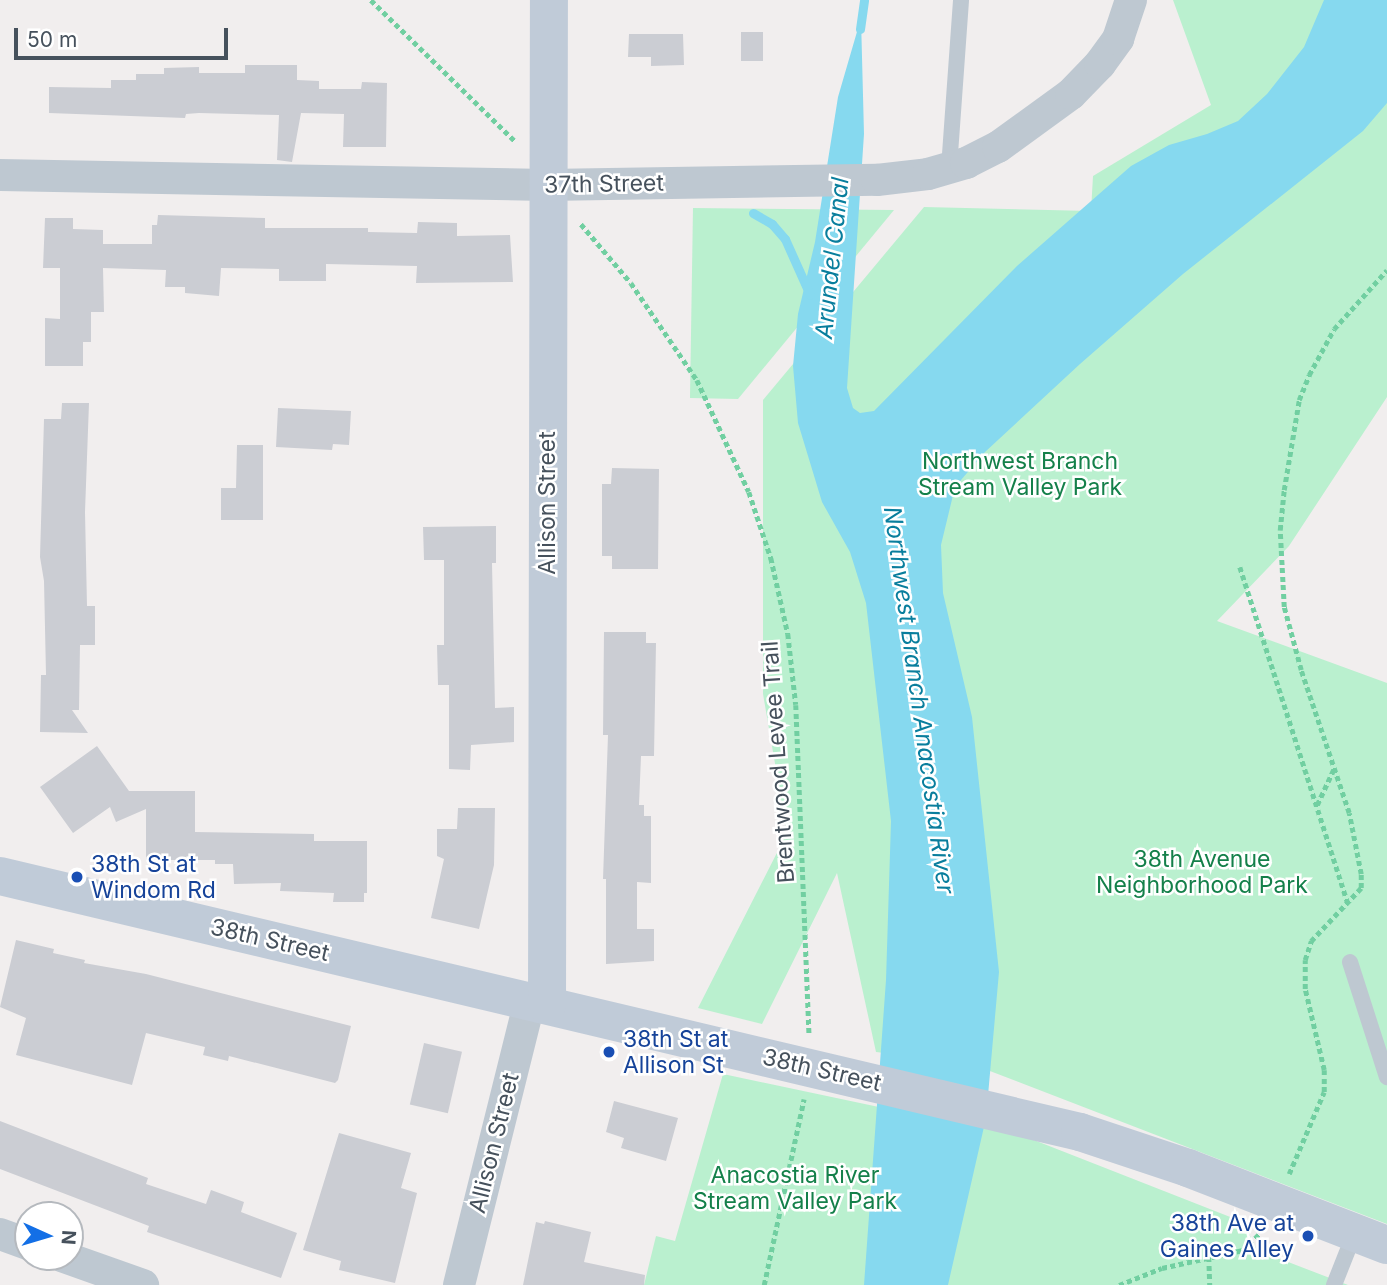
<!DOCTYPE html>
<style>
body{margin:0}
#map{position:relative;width:1387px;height:1285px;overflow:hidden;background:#f1eeee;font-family:Inter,sans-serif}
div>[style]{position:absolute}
.green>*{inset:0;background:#baf0cf}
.water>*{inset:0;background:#86d9ef}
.stream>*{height:9px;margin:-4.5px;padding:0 4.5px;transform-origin:4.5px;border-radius:4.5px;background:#86d9ef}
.building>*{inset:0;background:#cbcdd3;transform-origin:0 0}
.path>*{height:4.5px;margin-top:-2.25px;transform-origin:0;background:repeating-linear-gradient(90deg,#71cfa1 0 5px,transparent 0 8.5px)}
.lane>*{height:16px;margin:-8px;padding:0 8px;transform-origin:8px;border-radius:8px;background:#bec8d1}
.street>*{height:32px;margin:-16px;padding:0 16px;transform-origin:16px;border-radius:16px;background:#bec8d1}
.secondary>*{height:38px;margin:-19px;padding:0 19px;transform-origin:19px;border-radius:19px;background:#c0cbd8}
.dots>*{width:19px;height:19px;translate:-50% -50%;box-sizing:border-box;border:4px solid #fff;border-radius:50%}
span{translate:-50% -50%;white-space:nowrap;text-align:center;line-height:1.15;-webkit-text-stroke:5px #fff;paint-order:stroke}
.street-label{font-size:23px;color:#46515c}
.park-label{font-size:23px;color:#14804a}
.transit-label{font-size:23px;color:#164399}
.left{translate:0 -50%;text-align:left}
.right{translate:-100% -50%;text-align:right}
.water-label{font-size:24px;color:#097e9d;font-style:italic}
.north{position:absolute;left:14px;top:1201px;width:70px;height:70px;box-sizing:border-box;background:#fff;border:2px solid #b5b9be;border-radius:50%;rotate:94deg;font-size:19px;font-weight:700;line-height:28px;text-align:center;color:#46515c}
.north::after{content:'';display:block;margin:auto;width:24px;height:32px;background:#136fe6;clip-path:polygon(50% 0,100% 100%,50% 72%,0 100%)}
.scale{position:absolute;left:14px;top:28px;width:214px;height:32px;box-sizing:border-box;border:4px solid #46515c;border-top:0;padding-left:9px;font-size:21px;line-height:24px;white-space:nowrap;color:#46515c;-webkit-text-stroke:5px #fff;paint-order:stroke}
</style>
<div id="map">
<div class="green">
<div style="clip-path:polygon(1173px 0,1387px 0,1387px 397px,1289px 546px,1217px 621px,1387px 683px,1387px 1224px,969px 1063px,876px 1052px,837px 873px,762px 1024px,698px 1008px,787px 833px,763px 694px,763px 400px,924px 207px,1091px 211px,1093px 176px,1211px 105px)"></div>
<div style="clip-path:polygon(693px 208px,894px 210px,738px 399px,690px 398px)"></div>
<div style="clip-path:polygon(723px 1074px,978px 1128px,978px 1118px,1243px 1222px,1257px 1250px,1348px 1285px,644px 1285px,656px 1236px,675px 1241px)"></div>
</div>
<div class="water">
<div style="clip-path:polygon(1324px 0,1387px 0,1387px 103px,1363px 131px,1183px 274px,1080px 364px,985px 452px,955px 487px,941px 545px,943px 593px,972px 717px,999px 972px,986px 1118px,948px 1285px,864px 1285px,886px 980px,891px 821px,866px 603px,850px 552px,822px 502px,798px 423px,793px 366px,798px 314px,815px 242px,838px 97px,861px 18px,864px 134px,847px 388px,853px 408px,860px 413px,874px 411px,1017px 266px,1131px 166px,1169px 145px,1207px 134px,1238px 121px,1267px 94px,1304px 47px)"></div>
</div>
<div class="stream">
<div style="left:860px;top:29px;width:29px;rotate:-82deg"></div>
<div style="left:753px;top:213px;width:22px;rotate:30deg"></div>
<div style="left:772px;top:224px;width:20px;rotate:49deg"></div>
<div style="left:785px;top:239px;width:61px;rotate:65.9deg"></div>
</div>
<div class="building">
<div style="left:741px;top:32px;width:22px;height:29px"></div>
<div style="clip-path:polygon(629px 34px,683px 34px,684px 65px,651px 66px,651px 57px,628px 57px)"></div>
<div style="clip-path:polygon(245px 65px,297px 65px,297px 80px,319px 81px,319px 89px,361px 89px,362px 82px,387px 83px,386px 147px,343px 147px,344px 114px,301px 113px,292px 162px,277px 160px,279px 115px,199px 113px,186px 114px,185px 118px,49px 113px,49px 87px,111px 88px,111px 80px,136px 80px,136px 74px,164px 74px,164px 68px,199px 67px,199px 73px,245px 73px)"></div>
<div style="clip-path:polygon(158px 215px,265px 218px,265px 228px,368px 228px,368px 232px,417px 233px,418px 222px,457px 223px,457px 236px,510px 235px,513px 282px,416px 283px,417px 266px,326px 264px,326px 281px,279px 281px,279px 269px,221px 268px,219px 296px,185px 293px,185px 287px,165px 287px,166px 270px,103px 268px,104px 312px,91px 312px,91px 342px,83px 342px,83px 366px,45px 366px,45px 318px,60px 319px,60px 268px,43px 268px,45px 218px,73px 218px,73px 229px,103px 230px,103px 244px,152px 244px,152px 225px,157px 225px)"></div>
<div style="clip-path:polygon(62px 403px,89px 403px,85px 512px,87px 606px,95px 606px,95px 645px,80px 645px,79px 710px,72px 710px,88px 733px,40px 732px,41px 675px,46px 675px,44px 581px,40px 557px,44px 419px,61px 419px)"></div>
<div style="clip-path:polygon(278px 408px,351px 411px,349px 445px,333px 444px,332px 450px,276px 447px)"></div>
<div style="clip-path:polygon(237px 445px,263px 445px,263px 520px,221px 520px,221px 488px,236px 488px)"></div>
<div style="clip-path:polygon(612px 468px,659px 469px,658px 569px,612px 569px,612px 556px,602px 556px,602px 484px,611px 484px)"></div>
<div style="clip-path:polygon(496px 526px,496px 563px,492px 563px,495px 708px,514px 707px,514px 742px,471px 745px,470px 770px,449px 769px,449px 685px,438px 685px,437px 645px,444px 645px,444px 560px,424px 560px,423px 527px)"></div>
<div style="clip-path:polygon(604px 632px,646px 632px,646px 643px,656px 643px,654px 756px,641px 756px,639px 805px,644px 805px,644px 816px,651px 816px,651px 883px,637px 882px,637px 929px,654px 929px,654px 961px,606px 964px,606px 879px,603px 879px,608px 735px,603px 735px)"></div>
<div style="clip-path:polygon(97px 746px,129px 791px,195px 791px,195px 832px,314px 834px,314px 841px,367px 841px,367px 893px,364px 893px,364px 902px,333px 902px,334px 893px,280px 891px,281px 883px,234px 884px,233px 864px,215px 864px,215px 860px,146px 860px,146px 809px,116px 822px,110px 807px,73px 833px,40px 787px)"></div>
<div style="clip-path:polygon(458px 808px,495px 808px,494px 865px,479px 929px,431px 918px,444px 859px,437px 856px,437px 829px,457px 829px)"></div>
<div style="clip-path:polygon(16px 940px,54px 949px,53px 953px,85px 960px,84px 963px,146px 974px,351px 1026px,338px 1080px,335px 1083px,229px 1056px,228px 1061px,203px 1055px,205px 1047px,146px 1033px,132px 1085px,16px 1055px,26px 1018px,0 1007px)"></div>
<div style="left:424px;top:1043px;width:39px;height:63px;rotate:13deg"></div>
<div style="clip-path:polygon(614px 1101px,678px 1118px,666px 1161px,621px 1148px,624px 1138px,606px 1132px)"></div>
<div style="clip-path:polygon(0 1121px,148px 1178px,146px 1184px,206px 1204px,211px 1190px,244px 1202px,241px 1212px,297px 1233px,281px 1278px,147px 1232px,149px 1226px,0 1169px)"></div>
<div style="clip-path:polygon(339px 1133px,411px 1153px,401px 1188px,417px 1193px,395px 1283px,339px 1270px,341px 1261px,303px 1250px)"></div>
<div style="clip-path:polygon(545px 1221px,591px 1232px,584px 1262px,645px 1275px,644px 1285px,523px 1285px,536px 1222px,544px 1224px)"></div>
</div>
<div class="path">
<div style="left:371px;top:0;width:202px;rotate:44.4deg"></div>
<div style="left:581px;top:224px;width:77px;rotate:49.7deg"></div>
<div style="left:631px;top:283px;width:117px;rotate:55.8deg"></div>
<div style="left:697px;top:380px;width:123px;rotate:65.1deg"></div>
<div style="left:749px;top:492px;width:70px;rotate:71.6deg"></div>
<div style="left:771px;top:558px;width:78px;rotate:77.4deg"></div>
<div style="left:788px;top:634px;width:71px;rotate:83.6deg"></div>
<div style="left:796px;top:705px;width:329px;rotate:87.7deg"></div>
<div style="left:1240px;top:567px;width:353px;rotate:72.2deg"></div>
<div style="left:1317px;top:805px;width:40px;rotate:-65deg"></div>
<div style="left:1289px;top:1174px;width:89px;rotate:-66.9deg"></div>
<div style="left:1324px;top:1092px;width:22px;rotate:-90deg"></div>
<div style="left:1324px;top:1070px;width:83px;rotate:-103.2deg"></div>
<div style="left:1305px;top:989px;width:29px;rotate:-90deg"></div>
<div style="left:1305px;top:960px;width:20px;rotate:-72deg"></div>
<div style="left:1311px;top:941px;width:73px;rotate:-46.7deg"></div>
<div style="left:1361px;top:888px;width:14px;rotate:-90deg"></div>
<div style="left:1361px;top:874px;width:62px;rotate:-101.1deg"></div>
<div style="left:1349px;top:813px;width:151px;rotate:-108.6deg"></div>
<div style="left:1301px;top:670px;width:65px;rotate:-105.1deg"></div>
<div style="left:1284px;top:607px;width:77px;rotate:-93deg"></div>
<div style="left:1280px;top:530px;width:40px;rotate:-84.3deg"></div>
<div style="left:1284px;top:490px;width:91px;rotate:-80.5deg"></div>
<div style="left:1299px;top:400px;width:27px;rotate:-68deg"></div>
<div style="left:1309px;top:375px;width:52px;rotate:-61.5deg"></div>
<div style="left:1334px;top:329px;width:79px;rotate:-48.1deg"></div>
<div style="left:1209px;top:1257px;width:28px;rotate:88deg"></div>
<div style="left:764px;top:1285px;width:190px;rotate:-77.9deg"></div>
<div style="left:1119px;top:1285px;width:46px;rotate:-21.6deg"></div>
<div style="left:1162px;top:1268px;width:83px;rotate:-12.5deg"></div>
<div style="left:1243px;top:1250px;width:25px;rotate:-45deg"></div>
</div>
<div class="lane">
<div style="left:949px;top:168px;width:168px;rotate:-85.9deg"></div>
<div style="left:1350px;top:962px;width:121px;rotate:72.2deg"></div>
<div style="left:1334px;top:1285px;width:57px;rotate:-68.4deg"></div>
</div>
<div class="street">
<div style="left:0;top:175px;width:547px;rotate:1.05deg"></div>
<div style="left:547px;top:185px;width:330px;rotate:-0.9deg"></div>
<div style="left:877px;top:180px;width:51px;rotate:-6.7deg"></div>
<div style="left:928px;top:174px;width:40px;rotate:-16deg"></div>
<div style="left:966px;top:163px;width:36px;rotate:-27deg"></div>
<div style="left:998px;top:147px;width:90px;rotate:-36deg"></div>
<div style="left:1071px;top:94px;width:42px;rotate:-46deg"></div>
<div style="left:1100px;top:64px;width:31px;rotate:-54deg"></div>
<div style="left:1118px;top:39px;width:41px;rotate:-71.6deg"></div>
<div style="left:0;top:1234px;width:30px;rotate:20deg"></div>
<div style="left:64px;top:1257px;width:84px;rotate:19.5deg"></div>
<div style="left:459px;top:1285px;width:293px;rotate:-76deg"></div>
</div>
<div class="secondary">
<div style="left:0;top:876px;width:1110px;rotate:13.34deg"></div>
<div style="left:1080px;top:1132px;width:114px;rotate:18.4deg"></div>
<div style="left:1188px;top:1168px;width:213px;rotate:21.2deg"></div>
<div style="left:547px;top:1005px;width:1005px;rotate:-89.89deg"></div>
</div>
<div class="dots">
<div style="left:77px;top:877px;background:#1a4fb4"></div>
<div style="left:609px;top:1052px;background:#1a4fb4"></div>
<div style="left:1308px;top:1236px;background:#1a4fb4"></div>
</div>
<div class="street-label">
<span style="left:604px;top:184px;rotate:-1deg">37th Street</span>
<span style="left:547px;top:503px;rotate:-90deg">Allison Street</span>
<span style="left:778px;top:762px;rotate:-94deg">Brentwood Levee Trail</span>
<span style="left:270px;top:940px;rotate:13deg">38th Street</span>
<span style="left:822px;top:1070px;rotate:13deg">38th Street</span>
<span style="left:494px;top:1143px;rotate:-76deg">Allison Street</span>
</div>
<div class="park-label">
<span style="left:1020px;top:474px">Northwest Branch<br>Stream Valley Park</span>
<span style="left:1202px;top:872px">38th Avenue<br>Neighborhood Park</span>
<span style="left:795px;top:1188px">Anacostia River<br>Stream Valley Park</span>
</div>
<div class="transit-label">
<span class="left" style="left:91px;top:877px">38th St at<br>Windom Rd</span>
<span class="left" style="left:623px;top:1052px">38th St at<br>Allison St</span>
<span class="right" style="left:1294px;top:1236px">38th Ave at<br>Gaines Alley</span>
</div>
<div class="water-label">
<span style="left:832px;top:258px;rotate:-84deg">Arundel Canal</span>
<span style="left:919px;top:700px;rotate:82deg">Northwest Branch Anacostia River</span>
</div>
<div class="north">N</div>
<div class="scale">50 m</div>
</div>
